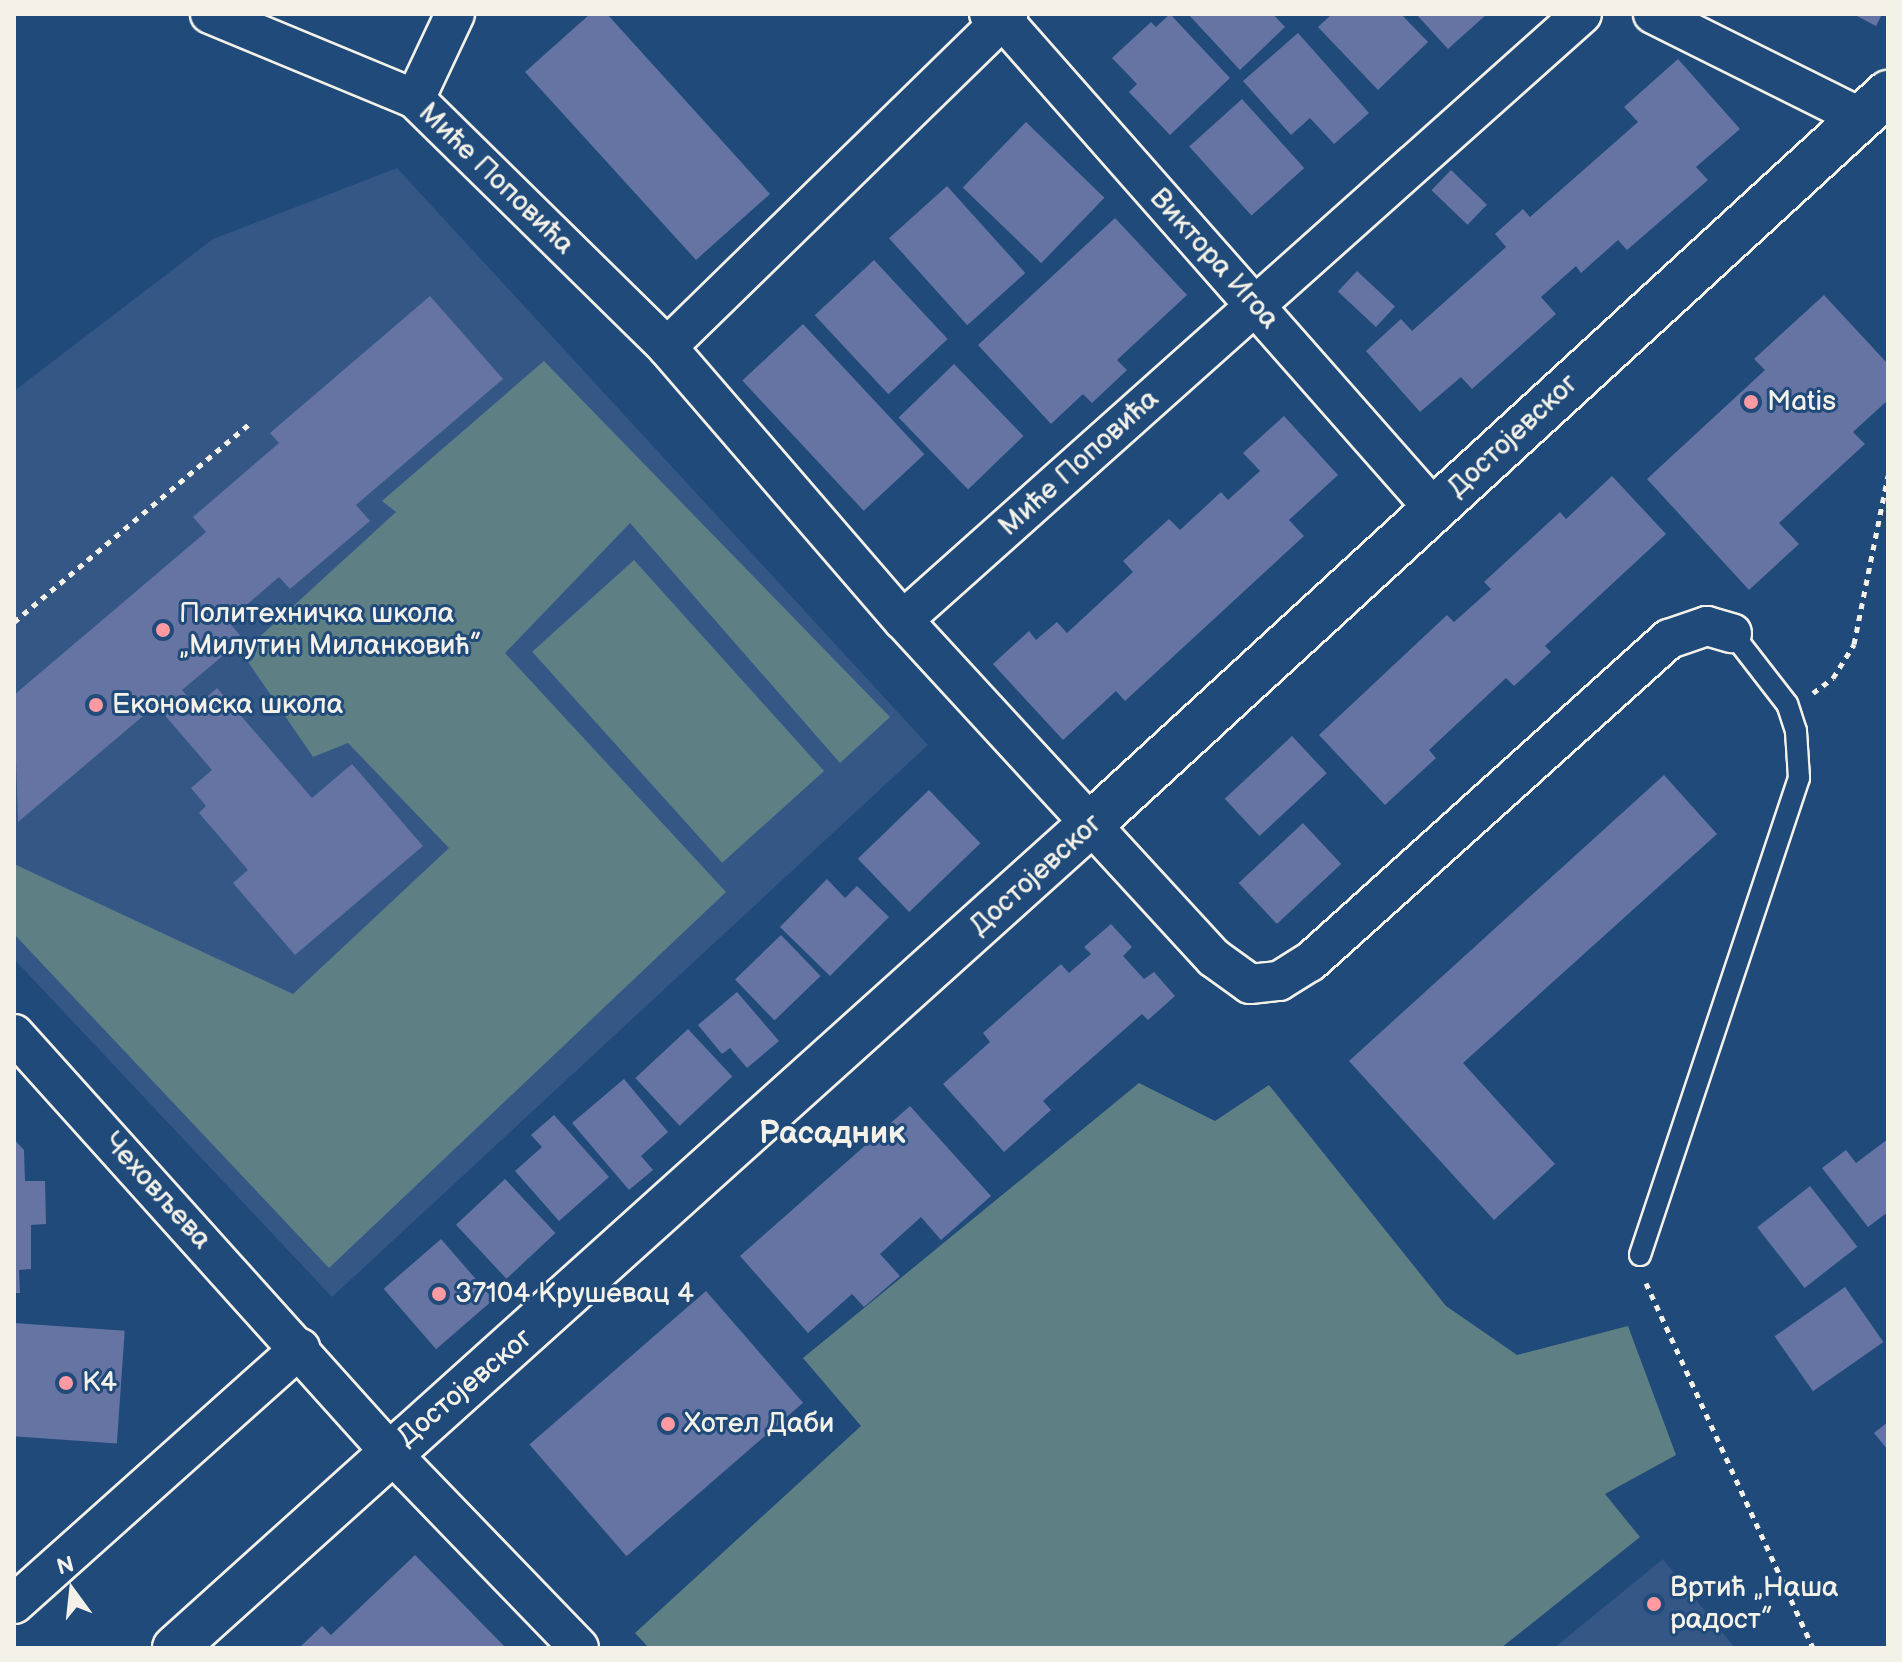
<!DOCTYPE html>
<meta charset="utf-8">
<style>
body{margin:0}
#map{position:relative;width:1902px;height:1662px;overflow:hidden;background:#1f4a7a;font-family:"Balsamiq Sans",sans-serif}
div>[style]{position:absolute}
.built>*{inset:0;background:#345786}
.green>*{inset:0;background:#5e8085;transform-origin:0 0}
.building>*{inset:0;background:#6574a3;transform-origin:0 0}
.path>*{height:5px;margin-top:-2.5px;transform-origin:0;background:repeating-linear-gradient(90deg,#f4f1e8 0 6px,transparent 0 12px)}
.roads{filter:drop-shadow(2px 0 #f4f1e8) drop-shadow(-2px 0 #f4f1e8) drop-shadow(0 2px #f4f1e8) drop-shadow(0 -2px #f4f1e8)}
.lane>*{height:20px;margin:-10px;padding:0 10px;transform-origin:10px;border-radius:10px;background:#1f4a7a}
.street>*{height:38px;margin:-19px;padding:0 19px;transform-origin:19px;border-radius:19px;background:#1f4a7a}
.secondary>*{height:44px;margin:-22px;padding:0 22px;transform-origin:22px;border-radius:22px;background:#1f4a7a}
.dots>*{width:22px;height:22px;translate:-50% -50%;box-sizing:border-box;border:4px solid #1f4a7a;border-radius:50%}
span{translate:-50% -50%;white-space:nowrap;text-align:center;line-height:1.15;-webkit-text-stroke:6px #1f4a7a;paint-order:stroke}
.street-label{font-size:28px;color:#f4f1e8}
.poi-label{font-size:28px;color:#f4f1e8}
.left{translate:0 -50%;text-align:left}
.quarter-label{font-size:32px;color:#f4f1e8;font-weight:700}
.frame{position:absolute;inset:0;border:16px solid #f4f1e8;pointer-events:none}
.north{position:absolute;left:32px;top:1550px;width:80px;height:80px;-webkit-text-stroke:6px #1f4a7a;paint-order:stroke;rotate:345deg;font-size:22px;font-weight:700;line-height:32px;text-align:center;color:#f4f1e8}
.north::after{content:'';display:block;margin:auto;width:28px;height:36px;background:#f4f1e8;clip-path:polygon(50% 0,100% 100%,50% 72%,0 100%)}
</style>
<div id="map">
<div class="built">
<div style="clip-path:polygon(397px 168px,928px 745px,332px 1297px,14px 959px,14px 391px,213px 239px)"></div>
<div style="clip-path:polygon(1663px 1559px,1735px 1648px,1554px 1648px)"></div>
</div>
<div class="green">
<div style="clip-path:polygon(544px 361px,890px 717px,840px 763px,630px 523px,505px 653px,726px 892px,329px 1268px,14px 934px,14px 864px,293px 994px,449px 848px,348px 743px,313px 757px,242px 653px,396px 512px,382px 501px)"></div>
<div style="left:634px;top:560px;width:284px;height:137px;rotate:48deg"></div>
<div style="clip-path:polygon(1139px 1083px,1215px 1121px,1269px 1085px,1446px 1306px,1517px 1355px,1628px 1326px,1676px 1455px,1605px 1494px,1640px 1537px,1501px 1648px,649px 1648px,635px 1633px,861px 1426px,803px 1358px)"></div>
</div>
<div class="building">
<div style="clip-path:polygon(590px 14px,607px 14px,770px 194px,696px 260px,525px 72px)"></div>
<div style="clip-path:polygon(1170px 14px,1230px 78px,1170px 135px,1129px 92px,1137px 84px,1112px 58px,1151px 22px,1156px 27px)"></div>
<div style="clip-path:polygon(1188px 14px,1273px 14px,1285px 27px,1240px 70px)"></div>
<div style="clip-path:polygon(1332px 14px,1401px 14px,1428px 42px,1378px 90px,1318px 27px)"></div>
<div style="clip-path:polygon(1416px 14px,1487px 14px,1448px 49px)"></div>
<div style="clip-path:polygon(1853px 14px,1882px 14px,1876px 26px)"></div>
<div style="clip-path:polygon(1298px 33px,1369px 113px,1334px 144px,1310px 118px,1291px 135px,1243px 81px)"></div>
<div style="clip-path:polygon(1678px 59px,1740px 129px,1696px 167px,1708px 180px,1627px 250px,1618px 240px,1581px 273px,1576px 266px,1541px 297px,1556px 314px,1472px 389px,1461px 377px,1420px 412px,1366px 351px,1401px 319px,1412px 331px,1506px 247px,1495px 234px,1523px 209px,1530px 217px,1638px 122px,1624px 107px)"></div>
<div style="left:1242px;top:99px;width:93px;height:71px;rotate:48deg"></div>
<div style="left:1026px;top:122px;width:109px;height:91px;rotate:44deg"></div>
<div style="left:1451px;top:170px;width:50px;height:28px;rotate:44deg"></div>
<div style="left:947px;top:186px;width:117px;height:78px;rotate:48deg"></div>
<div style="clip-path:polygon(1115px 218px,1187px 295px,1117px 360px,1127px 370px,1092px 403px,1083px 394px,1051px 424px,978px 345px)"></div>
<div style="left:874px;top:260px;width:108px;height:81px;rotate:47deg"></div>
<div style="left:1357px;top:271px;width:52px;height:28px;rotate:43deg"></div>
<div style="clip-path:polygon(1824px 295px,1888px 364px,1888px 400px,1853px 432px,1865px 444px,1779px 523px,1799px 544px,1749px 590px,1647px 479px,1765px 370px,1754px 359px)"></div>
<div style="clip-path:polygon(430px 296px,503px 379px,356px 505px,370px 521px,290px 589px,279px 577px,228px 621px,243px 639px,182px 690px,196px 706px,217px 688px,312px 798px,352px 764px,423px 846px,295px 955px,233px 883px,248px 870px,199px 813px,206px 806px,191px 788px,212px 770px,156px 705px,18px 822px,14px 695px,206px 532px,193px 517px,279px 443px,270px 433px)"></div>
<div style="left:803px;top:324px;width:178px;height:83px;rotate:47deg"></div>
<div style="left:954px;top:364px;width:100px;height:77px;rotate:46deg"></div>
<div style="clip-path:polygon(1284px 416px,1338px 475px,1289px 520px,1304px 536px,1125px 701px,1116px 691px,1063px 740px,993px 664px,1029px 631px,1036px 640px,1057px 622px,1067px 633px,1133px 572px,1123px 561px,1169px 519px,1180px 530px,1221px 492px,1228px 500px,1260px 471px,1243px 453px)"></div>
<div style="clip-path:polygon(1612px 476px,1666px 534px,1545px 646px,1551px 652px,1514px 686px,1506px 678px,1429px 750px,1436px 758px,1385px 805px,1319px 735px,1447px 615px,1454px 622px,1491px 589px,1484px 582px,1560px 512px,1566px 519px)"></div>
<div style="left:1292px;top:736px;width:51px;height:92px;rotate:47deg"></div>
<div style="clip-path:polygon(1664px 775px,1717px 834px,1463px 1063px,1555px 1164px,1494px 1220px,1349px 1061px)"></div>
<div style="left:929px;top:790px;width:74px;height:99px;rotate:46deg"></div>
<div style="left:1303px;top:823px;width:56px;height:88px;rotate:47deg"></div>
<div style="clip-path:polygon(827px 879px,845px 898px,857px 886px,889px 917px,830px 976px,780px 927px)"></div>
<div style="clip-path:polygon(1111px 924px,1132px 947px,1123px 956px,1144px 979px,1154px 972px,1175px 996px,1148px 1020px,1142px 1014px,1043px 1101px,1051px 1110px,1004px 1152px,943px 1084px,990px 1042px,983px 1033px,1061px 964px,1069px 973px,1091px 954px,1084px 947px)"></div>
<div style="left:781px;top:935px;width:57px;height:64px;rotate:46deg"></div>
<div style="clip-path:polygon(737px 992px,779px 1041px,747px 1068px,730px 1048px,722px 1054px,698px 1025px)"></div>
<div style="left:688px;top:1029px;width:65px;height:72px;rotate:47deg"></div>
<div style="clip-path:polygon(624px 1079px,668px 1132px,641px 1156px,653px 1170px,629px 1190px,572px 1123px)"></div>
<div style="clip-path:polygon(910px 1106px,991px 1196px,941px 1240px,921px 1217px,880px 1254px,900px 1276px,864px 1307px,852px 1294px,808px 1333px,740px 1256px)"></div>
<div style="clip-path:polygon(554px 1115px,609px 1177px,559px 1221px,515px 1171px,542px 1147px,531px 1135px)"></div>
<div style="clip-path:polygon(14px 1139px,24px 1150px,25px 1181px,45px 1181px,46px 1224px,31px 1225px,31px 1269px,19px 1270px,20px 1293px,14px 1293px)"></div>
<div style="clip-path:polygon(1888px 1139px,1888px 1212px,1868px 1227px,1822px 1168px,1846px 1150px,1856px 1163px)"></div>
<div style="left:505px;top:1179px;width:74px;height:67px;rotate:47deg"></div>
<div style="left:1810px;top:1186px;width:77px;height:67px;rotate:52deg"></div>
<div style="left:441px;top:1239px;width:80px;height:76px;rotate:49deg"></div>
<div style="left:1845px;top:1287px;width:67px;height:86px;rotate:55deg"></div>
<div style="left:706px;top:1291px;width:148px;height:234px;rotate:49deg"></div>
<div style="left:14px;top:1323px;width:111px;height:113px;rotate:4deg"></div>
<div style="clip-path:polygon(1888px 1422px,1888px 1450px,1874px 1433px)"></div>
<div style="clip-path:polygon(415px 1555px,506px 1648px,299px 1648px,322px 1626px,331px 1635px)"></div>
</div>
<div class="path">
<div style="left:14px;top:622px;width:309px;rotate:-40.1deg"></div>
<div style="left:1813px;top:693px;width:25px;rotate:-37deg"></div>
<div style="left:1833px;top:678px;width:40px;rotate:-58deg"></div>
<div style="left:1854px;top:644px;width:172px;rotate:-78.6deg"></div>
<div style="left:1646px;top:1283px;width:401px;rotate:65.4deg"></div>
</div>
<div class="roads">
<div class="lane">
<div style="left:1640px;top:1255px;width:503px;rotate:-71.57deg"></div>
<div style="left:1799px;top:778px;width:47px;rotate:-93.7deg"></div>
<div style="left:1796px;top:731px;width:28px;rotate:-108deg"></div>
<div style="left:1787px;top:704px;width:90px;rotate:-127.8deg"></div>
</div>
<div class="street">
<div style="left:210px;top:14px;width:222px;rotate:22.5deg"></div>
<div style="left:415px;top:99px;width:354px;rotate:44.5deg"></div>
<div style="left:667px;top:347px;width:361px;rotate:49.2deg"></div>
<div style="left:903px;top:620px;width:459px;rotate:47.4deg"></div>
<div style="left:1214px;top:958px;width:44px;rotate:35.8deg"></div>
<div style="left:1250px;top:984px;width:29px;rotate:-6deg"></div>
<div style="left:1279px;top:981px;width:36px;rotate:-32deg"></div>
<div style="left:1310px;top:962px;width:483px;rotate:-42deg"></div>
<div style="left:1669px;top:639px;width:40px;rotate:-18.9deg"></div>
<div style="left:1707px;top:626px;width:26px;rotate:16deg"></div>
<div style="left:989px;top:14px;width:15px;rotate:23deg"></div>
<div style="left:1003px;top:20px;width:652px;rotate:48.61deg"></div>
<div style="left:1653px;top:14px;width:231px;rotate:26.5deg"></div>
<div style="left:415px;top:99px;width:94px;rotate:-64.8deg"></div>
<div style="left:667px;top:347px;width:477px;rotate:-44.3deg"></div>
<div style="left:903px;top:620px;width:910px;rotate:-41.75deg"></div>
<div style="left:14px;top:1034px;width:562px;rotate:48.03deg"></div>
<div style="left:390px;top:1452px;width:272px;rotate:46deg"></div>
<div style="left:14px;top:1604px;width:384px;rotate:-41.8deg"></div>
</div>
<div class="secondary">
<div style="left:175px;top:1648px;width:1235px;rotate:-41.98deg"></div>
<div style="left:1093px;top:822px;width:1079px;rotate:-42.52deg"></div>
</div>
</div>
<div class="dots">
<div style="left:1751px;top:402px;background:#ff9aa2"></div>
<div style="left:163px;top:630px;background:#ff9aa2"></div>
<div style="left:96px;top:705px;background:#ff9aa2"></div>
<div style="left:439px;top:1294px;background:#ff9aa2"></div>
<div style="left:66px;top:1383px;background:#ff9aa2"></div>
<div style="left:668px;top:1424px;background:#ff9aa2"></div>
<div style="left:1654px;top:1604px;background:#ff9aa2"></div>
</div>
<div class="street-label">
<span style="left:496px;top:179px;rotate:44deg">Миће Поповића</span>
<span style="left:1214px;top:259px;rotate:48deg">Виктора Игоа</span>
<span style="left:1513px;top:436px;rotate:-43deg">Достојевског</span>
<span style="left:1079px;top:463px;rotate:-42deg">Миће Поповића</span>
<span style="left:1036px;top:875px;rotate:-42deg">Достојевског</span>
<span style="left:157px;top:1191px;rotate:48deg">Чеховљева</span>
<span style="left:465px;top:1388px;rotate:-40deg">Достојевског</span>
</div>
<div class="poi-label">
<span class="left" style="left:1767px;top:402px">Matis</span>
<span class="left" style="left:179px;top:630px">Политехничка школа<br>„Милутин Миланковић”</span>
<span class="left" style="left:112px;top:705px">Економска школа</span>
<span class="left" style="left:455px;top:1294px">37104 Крушевац 4</span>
<span class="left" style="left:82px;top:1383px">K4</span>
<span class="left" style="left:684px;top:1424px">Хотел Даби</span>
<span class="left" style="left:1670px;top:1604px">Вртић „Наша<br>радост”</span>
</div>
<div class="quarter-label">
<span style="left:832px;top:1134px">Расадник</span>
</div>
<div class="frame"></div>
<div class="north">N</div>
</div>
